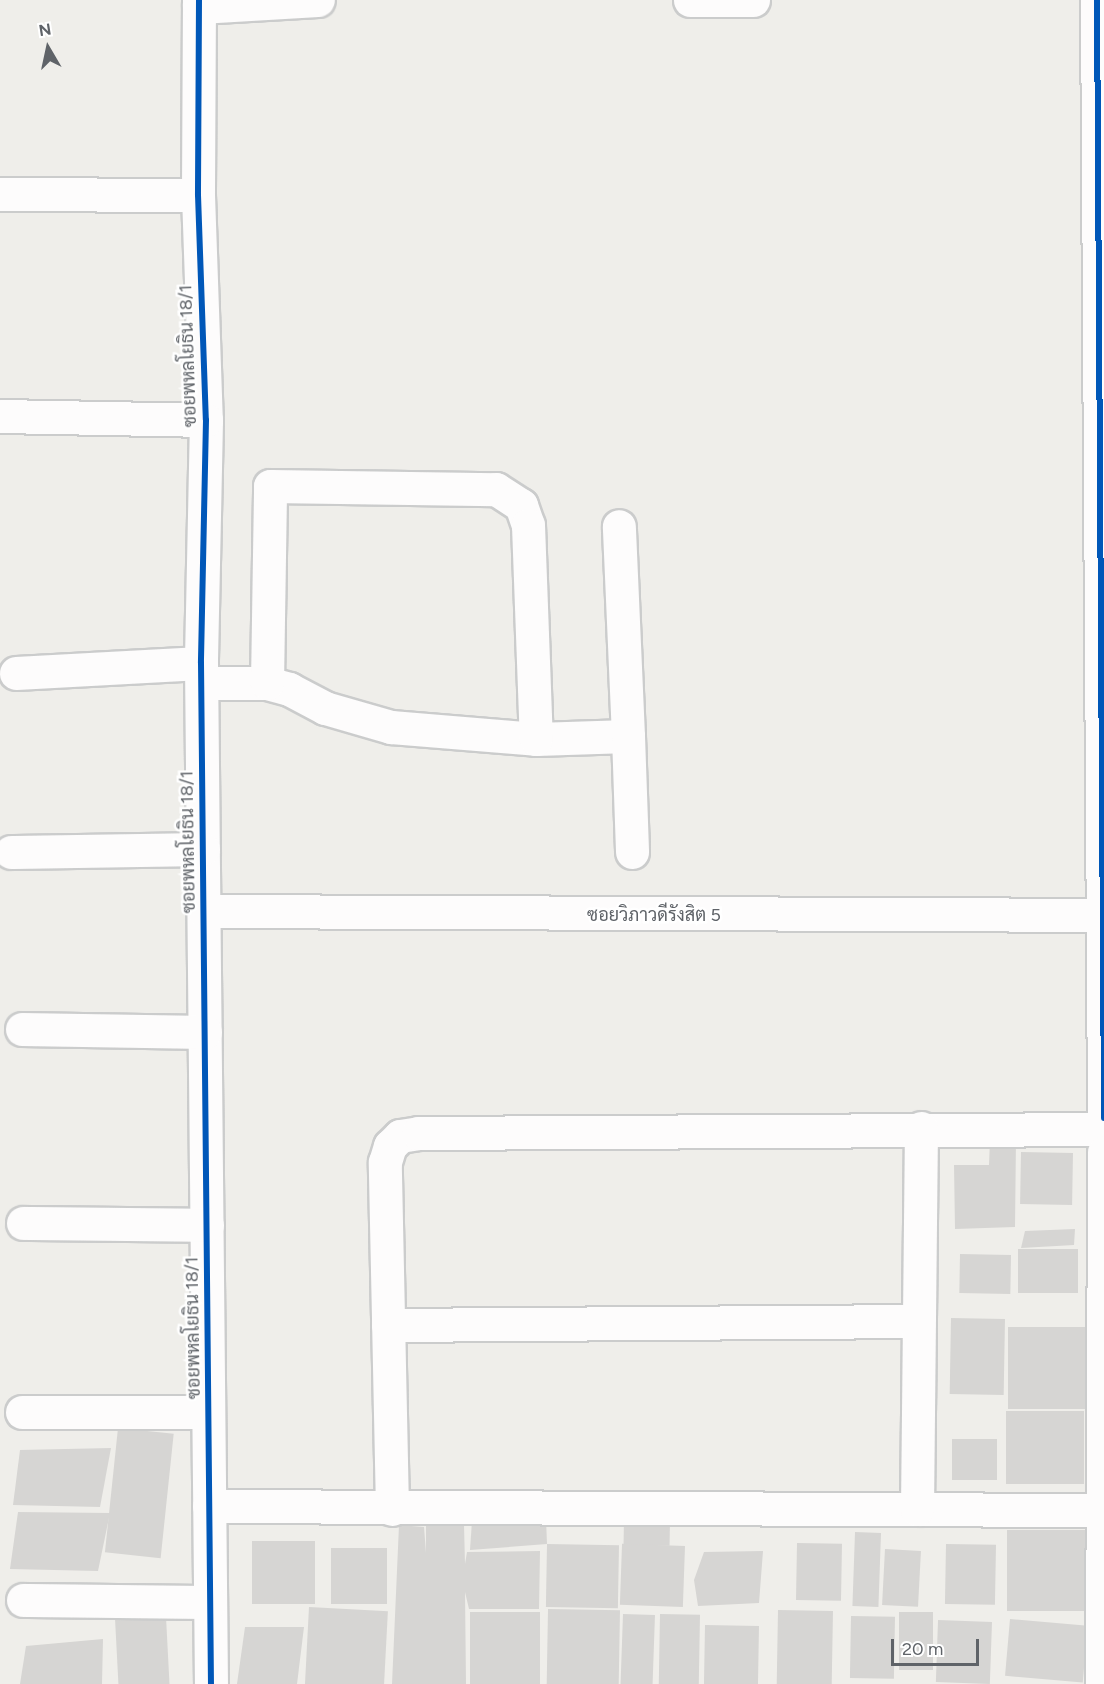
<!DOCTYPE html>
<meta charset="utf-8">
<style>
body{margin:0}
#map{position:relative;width:1104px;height:1684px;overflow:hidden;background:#efeeea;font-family:Figtree,Sarabun,sans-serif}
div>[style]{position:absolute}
.building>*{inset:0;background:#d6d5d3;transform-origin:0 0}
.roads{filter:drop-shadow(2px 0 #cbcccc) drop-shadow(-2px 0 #cbcccc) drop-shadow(0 2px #cbcccc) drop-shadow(0 -2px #cbcccc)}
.minor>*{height:33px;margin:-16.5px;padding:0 16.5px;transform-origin:16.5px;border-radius:16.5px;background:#fdfcfc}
.cycleway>*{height:6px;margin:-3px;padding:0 3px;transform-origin:3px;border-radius:3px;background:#0057b8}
span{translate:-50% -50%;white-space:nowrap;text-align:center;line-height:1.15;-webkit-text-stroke:5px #fff;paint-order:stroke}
.street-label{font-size:18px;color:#5f6368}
.north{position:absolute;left:18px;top:18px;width:60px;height:60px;-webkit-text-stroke:4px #fff;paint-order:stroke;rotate:351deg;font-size:16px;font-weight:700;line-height:24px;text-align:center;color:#5f6368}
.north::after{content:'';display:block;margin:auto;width:21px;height:27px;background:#5f6368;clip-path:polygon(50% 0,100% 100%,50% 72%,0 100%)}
.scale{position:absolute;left:891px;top:1639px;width:88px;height:27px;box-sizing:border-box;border:3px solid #5f6368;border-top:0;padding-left:8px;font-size:18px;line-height:21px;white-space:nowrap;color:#5f6368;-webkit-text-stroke:4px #fff;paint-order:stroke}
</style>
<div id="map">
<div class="building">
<div style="clip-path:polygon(990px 1139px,1016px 1139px,1015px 1227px,955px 1229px,954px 1165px,989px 1165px)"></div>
<div style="left:1021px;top:1152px;width:52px;height:52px;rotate:1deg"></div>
<div style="clip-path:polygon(1075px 1229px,1074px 1245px,1021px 1248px,1025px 1231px)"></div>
<div style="left:1018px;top:1249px;width:60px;height:44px"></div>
<div style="left:960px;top:1254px;width:51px;height:39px;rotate:1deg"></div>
<div style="left:951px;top:1318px;width:54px;height:76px;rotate:1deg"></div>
<div style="left:1008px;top:1327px;width:77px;height:82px"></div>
<div style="left:1006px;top:1411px;width:78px;height:73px"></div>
<div style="left:118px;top:1428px;width:56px;height:125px;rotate:6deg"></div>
<div style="left:997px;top:1439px;width:41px;height:45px;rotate:90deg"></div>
<div style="clip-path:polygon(111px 1448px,100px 1507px,13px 1505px,20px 1450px)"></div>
<div style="clip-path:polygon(18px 1512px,110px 1513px,98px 1571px,10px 1569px)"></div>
<div style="clip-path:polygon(546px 1519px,547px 1544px,470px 1550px,472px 1521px)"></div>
<div style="left:624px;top:1519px;width:46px;height:26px;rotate:1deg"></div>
<div style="clip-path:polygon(399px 1525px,424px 1527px,426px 1553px,426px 1525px,464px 1525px,465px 1564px,467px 1552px,540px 1551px,539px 1609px,469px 1609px,465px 1592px,466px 1684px,392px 1684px)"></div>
<div style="left:1007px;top:1530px;width:79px;height:81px"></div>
<div style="left:881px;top:1533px;width:74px;height:26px;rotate:92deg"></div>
<div style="left:252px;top:1541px;width:63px;height:63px"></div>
<div style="left:797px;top:1543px;width:45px;height:57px;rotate:1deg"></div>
<div style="left:547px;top:1544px;width:72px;height:63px;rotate:1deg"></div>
<div style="left:946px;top:1544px;width:50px;height:60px;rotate:1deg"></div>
<div style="left:685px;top:1546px;width:61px;height:63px;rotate:92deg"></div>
<div style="left:331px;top:1548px;width:56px;height:56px"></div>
<div style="left:885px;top:1549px;width:36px;height:56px;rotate:3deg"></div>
<div style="clip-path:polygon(763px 1551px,759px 1603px,698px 1606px,694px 1580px,704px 1552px)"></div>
<div style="left:309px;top:1607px;width:79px;height:77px;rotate:3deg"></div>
<div style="left:548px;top:1609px;width:72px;height:75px;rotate:1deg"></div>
<div style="left:778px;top:1610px;width:55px;height:74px;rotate:1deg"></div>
<div style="left:470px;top:1612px;width:70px;height:72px"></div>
<div style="left:899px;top:1612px;width:34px;height:58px"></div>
<div style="left:623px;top:1614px;width:32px;height:70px;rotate:2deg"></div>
<div style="left:660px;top:1614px;width:40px;height:70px;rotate:1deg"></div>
<div style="left:851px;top:1616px;width:44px;height:62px;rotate:1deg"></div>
<div style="left:166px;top:1617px;width:67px;height:51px;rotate:87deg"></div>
<div style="left:1010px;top:1619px;width:78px;height:57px;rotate:5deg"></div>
<div style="left:992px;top:1622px;width:62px;height:54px;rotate:92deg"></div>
<div style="left:705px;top:1625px;width:54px;height:59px;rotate:1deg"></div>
<div style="clip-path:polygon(245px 1627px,304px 1627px,297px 1684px,237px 1684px)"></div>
<div style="clip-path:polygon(103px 1639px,102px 1684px,20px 1684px,26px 1646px)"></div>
</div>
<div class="roads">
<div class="minor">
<div style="left:199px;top:0;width:195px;rotate:90.3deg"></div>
<div style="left:198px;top:195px;width:225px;rotate:88deg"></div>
<div style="left:206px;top:420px;width:243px;rotate:91.2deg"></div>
<div style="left:201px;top:663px;width:1021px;rotate:89.44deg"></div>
<div style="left:690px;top:0;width:63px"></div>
<div style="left:1097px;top:0;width:1118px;rotate:89.64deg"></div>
<div style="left:199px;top:7px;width:119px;rotate:-3.4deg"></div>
<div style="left:0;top:194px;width:198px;rotate:0.3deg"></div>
<div style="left:0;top:416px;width:206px;rotate:1.1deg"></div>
<div style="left:16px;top:673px;width:185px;rotate:-3.1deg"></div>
<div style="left:202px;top:683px;width:65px"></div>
<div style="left:267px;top:683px;width:23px;rotate:15deg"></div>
<div style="left:289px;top:689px;width:41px;rotate:27.8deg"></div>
<div style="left:325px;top:708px;width:69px;rotate:16.1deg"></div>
<div style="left:391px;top:727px;width:145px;rotate:4.7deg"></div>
<div style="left:536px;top:739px;width:92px;rotate:-1.9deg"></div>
<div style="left:628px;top:736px;width:210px;rotate:-92.5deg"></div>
<div style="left:267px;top:683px;width:197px;rotate:-89.1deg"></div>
<div style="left:270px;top:486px;width:226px;rotate:0.8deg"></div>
<div style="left:496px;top:489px;width:30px;rotate:33deg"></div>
<div style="left:521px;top:505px;width:21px;rotate:71deg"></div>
<div style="left:528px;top:525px;width:214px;rotate:87.9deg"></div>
<div style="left:628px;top:736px;width:116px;rotate:88deg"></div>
<div style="left:11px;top:852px;width:192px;rotate:-0.9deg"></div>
<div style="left:204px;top:911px;width:900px;rotate:0.25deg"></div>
<div style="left:22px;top:1029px;width:183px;rotate:0.9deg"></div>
<div style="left:23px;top:1223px;width:184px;rotate:0.6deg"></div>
<div style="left:388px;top:1325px;width:530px;rotate:-0.43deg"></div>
<div style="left:22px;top:1412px;width:186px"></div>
<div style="left:209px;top:1506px;width:894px;rotate:0.26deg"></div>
<div style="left:392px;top:1509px;width:347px;rotate:-91.2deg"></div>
<div style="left:385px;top:1162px;width:17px;rotate:-73deg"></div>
<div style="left:390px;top:1146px;width:14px;rotate:-45deg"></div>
<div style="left:400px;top:1136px;width:18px;rotate:-9deg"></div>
<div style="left:418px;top:1133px;width:686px;rotate:-0.33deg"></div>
<div style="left:917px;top:1509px;width:381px;rotate:-89.4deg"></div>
<div style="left:23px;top:1600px;width:187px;rotate:0.6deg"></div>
<div style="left:1102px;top:1684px;width:532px;rotate:-89.78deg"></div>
</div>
</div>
<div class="cycleway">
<div style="left:199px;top:0;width:195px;rotate:90.3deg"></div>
<div style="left:198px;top:195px;width:225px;rotate:88deg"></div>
<div style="left:206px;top:420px;width:243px;rotate:91.2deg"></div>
<div style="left:201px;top:663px;width:1021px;rotate:89.44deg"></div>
<div style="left:1097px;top:0;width:1118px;rotate:89.64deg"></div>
</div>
<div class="street-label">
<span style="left:188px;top:356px;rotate:-92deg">ซอยพหลโยธิน 18/1</span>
<span style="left:188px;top:842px;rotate:-91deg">ซอยพหลโยธิน 18/1</span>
<span style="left:654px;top:915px">ซอยวิภาวดีรังสิต 5</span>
<span style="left:193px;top:1328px;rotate:-91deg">ซอยพหลโยธิน 18/1</span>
</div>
<div class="north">N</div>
<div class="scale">20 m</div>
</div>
